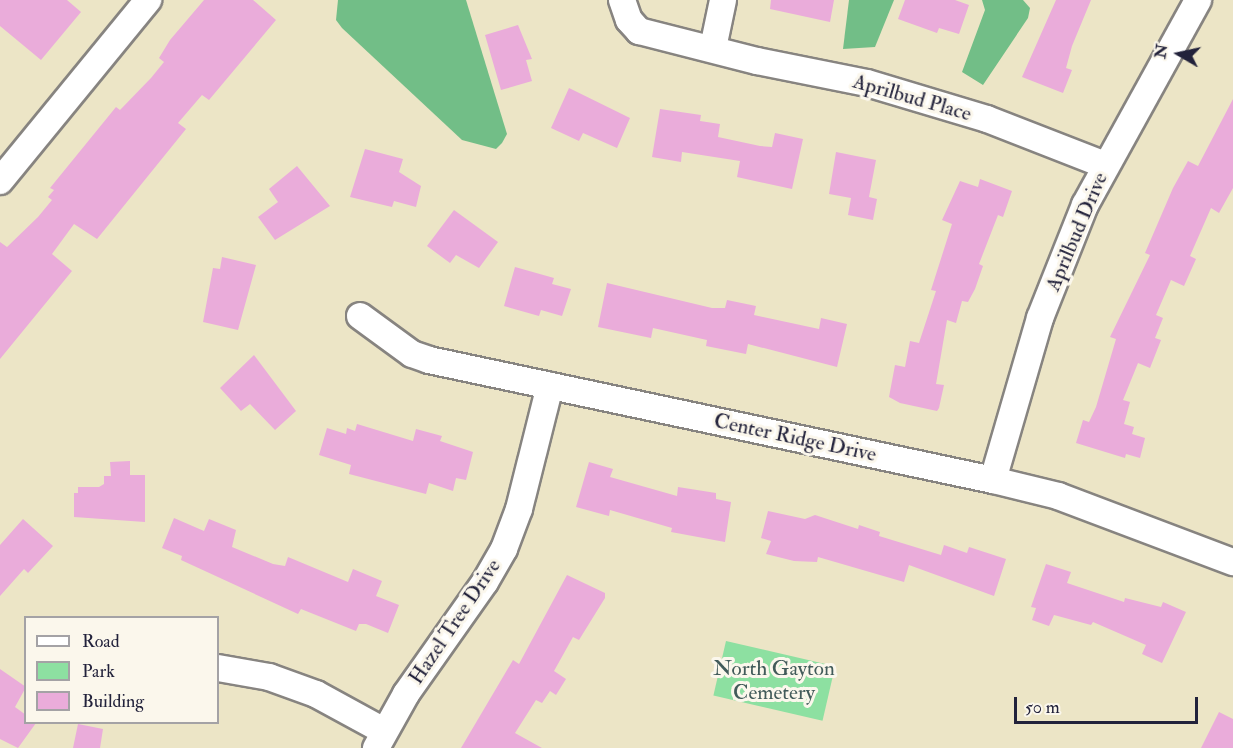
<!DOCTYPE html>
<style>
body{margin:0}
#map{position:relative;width:1233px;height:748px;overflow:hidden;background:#ece5c6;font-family:"IM FELL Double Pica",serif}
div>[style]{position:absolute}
.green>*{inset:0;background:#8de0a1;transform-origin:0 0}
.forest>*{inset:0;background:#72be87}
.building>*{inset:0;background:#eaacda}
.roads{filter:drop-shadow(2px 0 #878480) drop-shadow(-2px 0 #878480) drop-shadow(0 2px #878480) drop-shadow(0 -2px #878480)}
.minor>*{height:26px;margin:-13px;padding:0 13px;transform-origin:13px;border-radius:13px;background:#fff}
span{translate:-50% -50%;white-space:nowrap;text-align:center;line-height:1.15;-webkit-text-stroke:6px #fbf7ec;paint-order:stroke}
.street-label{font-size:21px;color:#22223b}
.park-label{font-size:21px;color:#425b5a}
.legend{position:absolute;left:24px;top:616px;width:195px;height:108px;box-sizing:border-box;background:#fbf7ec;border:2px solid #a4a2a5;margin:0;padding:8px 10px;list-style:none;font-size:18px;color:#22223b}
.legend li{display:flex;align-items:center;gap:12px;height:30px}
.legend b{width:30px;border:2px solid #a4a2a5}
.north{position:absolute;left:1149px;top:24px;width:60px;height:60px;-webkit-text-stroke:4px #fbf7ec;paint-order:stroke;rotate:279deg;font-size:16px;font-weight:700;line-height:24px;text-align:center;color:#22223b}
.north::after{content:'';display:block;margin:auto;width:21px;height:27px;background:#22223b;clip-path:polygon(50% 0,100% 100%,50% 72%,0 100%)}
.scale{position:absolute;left:1014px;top:697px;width:184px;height:27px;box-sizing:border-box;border:3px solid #22223b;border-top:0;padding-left:8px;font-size:18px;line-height:21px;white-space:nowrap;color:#22223b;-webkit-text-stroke:4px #fbf7ec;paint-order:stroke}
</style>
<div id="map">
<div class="green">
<div style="left:726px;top:641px;width:112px;height:56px;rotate:13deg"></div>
</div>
<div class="forest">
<div style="clip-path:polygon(338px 0,466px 0,507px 134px,502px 143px,496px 149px,462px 140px,342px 28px,336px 20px)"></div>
<div style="clip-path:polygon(849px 0,894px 0,875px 47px,843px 49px)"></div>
<div style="clip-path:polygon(982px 0,1023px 0,1030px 8px,1028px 18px,983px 85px,962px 72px,985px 10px)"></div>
</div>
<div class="building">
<div style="clip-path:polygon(0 0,67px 0,81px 12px,41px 60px,0 26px)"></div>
<div style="clip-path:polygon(204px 0,253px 0,276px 20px,209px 100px,202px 95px,178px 123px,186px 129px,97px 239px,74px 224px,52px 254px,72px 271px,0 359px,0 242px,7px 247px,38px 217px,52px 200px,48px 197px,54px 190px,50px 188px,116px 107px,120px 110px,151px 78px,164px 62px,159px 58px,170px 40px)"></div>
<div style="clip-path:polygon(771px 0,834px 0,830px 22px,770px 9px)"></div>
<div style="clip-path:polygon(905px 0,955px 0,969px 5px,959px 34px,939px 28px,937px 33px,898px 19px)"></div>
<div style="clip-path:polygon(1056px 0,1091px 0,1072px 46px,1066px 68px,1072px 70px,1063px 93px,1022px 77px)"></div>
<div style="clip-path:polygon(518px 25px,532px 59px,526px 60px,532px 81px,501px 90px,485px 35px)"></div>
<div style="clip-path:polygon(569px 88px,630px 118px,617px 148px,583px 133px,579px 141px,551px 128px)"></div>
<div style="clip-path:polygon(1233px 99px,1233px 188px,1219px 213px,1211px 208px,1190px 256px,1196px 259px,1184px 286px,1171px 280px,1156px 315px,1163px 318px,1155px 338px,1161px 340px,1150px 368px,1138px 363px,1123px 400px,1130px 402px,1124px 424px,1134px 427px,1132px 434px,1145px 438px,1140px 458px,1126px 454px,1125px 458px,1076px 443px,1083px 420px,1089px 422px,1096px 407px,1116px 339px,1110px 337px,1150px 255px,1145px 253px,1173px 188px,1188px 161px,1198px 166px)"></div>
<div style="clip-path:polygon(660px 109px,701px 115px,700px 121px,720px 124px,718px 137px,760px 146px,772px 147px,775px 133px,803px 139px,792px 189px,737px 177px,740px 161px,682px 152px,681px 162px,652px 157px)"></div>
<div style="clip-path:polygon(365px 149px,403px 159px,399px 172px,421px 186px,416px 207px,394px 201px,392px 207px,350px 197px)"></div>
<div style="clip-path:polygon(836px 152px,876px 160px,869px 197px,877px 199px,873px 220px,848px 215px,851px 198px,829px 194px)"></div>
<div style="clip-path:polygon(297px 166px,330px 206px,275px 240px,258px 217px,278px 202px,269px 189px)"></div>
<div style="clip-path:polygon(980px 179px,1012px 191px,1003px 217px,998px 215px,979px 264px,983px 266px,975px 289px,968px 302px,962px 301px,956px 323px,947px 320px,936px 384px,944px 385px,939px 408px,937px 411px,900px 403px,889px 397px,895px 365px,905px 367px,910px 341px,919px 343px,936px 291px,931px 290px,952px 224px,942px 220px,960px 181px,978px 187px)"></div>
<div style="clip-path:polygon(454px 210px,498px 242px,479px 268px,456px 255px,450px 263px,427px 246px)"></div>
<div style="clip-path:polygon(222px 257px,256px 265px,238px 330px,203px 322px,213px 268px,220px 269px)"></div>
<div style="clip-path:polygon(515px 267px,554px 278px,552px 284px,571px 289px,562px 316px,541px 310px,539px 316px,504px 306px)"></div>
<div style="clip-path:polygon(607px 283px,712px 308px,725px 308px,727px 300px,756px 306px,754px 315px,819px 329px,821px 318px,847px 324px,837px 367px,748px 344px,746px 354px,706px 346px,707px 340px,653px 328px,651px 338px,598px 327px)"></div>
<div style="clip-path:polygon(254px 355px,296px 411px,275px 430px,250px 404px,241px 411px,220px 388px)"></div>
<div style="clip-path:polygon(357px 424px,413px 441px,416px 429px,442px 436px,440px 441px,473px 452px,466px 480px,456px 478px,453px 491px,429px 483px,426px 494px,349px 474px,351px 465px,319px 455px,327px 428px,346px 434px,347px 428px,355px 431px)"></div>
<div style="clip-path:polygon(130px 461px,130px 475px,145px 475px,145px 522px,74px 517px,74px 493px,78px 493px,78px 487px,99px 487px,104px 484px,104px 476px,111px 476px,110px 462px)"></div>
<div style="clip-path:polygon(589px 462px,613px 469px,610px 477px,677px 496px,678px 487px,716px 493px,716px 499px,731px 502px,725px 542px,671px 532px,672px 528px,610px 510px,609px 516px,576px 507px)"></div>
<div style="clip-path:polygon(768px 511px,805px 519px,815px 515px,858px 529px,859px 525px,880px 532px,879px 536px,941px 555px,944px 545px,967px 553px,969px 547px,1006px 559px,994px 596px,909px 565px,904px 582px,818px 557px,817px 562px,794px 561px,766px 554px,771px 541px,761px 538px)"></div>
<div style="clip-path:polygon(174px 518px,204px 531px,209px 519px,236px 530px,232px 547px,273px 564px,285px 566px,288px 557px,348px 582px,353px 569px,382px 581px,376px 596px,399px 605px,388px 633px,366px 624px,359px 624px,356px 631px,301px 609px,298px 614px,181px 560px,182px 556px,162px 548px)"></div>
<div style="clip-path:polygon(23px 519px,53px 546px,28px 573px,24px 569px,0 596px,0 545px)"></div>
<div style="clip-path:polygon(1046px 564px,1071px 572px,1067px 583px,1124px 602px,1125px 598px,1161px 607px,1163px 602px,1186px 612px,1162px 663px,1142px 654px,1146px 645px,1093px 622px,1091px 625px,1054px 615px,1049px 626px,1032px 620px,1036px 608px,1031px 607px)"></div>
<div style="clip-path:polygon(567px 575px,605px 593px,605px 598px,579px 640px,573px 637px,554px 671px,566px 679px,556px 695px,550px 691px,542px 703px,536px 700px,515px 733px,542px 748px,461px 748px,513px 660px,519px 664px)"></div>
<div style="clip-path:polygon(0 669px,26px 687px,15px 707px,26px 715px,26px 723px,36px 723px,18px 748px,0 739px)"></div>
<div style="clip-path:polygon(1219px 712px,1233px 719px,1233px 748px,1201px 748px)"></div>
<div style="clip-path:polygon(78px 724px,103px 729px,100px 748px,73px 748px)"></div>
</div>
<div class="roads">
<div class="minor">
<div style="left:622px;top:0;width:21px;rotate:71deg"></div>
<div style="left:629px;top:20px;width:15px;rotate:48deg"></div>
<div style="left:639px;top:31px;width:122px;rotate:14.3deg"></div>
<div style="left:757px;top:61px;width:112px;rotate:11.3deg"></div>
<div style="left:867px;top:83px;width:125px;rotate:16.7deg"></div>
<div style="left:987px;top:119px;width:127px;rotate:21.3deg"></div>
<div style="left:713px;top:48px;width:49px;rotate:-78.2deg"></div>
<div style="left:0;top:181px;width:234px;rotate:-50.7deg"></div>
<div style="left:360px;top:316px;width:64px;rotate:36.2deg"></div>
<div style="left:412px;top:354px;width:18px;rotate:19deg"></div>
<div style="left:429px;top:360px;width:577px;rotate:12.01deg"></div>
<div style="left:993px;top:480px;width:67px;rotate:13.8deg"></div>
<div style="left:1058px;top:496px;width:187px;rotate:20.7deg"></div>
<div style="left:993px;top:480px;width:169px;rotate:-73.8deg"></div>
<div style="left:1040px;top:318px;width:122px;rotate:-68.3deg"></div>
<div style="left:1085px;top:205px;width:234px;rotate:-61.1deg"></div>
<div style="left:218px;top:668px;width:52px;rotate:10deg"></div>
<div style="left:269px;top:677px;width:50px;rotate:19.9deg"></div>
<div style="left:316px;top:694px;width:77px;rotate:28.6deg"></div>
<div style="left:376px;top:748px;width:62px;rotate:-60.9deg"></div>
<div style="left:406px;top:694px;width:137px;rotate:-54.8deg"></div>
<div style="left:485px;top:582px;width:38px;rotate:-60deg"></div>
<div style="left:504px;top:549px;width:43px;rotate:-69.4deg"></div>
<div style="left:519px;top:509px;width:127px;rotate:-75.9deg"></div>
</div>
</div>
<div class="street-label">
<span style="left:912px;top:98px;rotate:16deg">Aprilbud Place</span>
<span style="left:1077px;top:232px;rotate:-67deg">Aprilbud Drive</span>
<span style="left:795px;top:438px;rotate:12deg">Center Ridge Drive</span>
<span style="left:455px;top:622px;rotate:-56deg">Hazel Tree Drive</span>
</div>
<div class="park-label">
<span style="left:774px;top:681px">North Gayton<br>Cemetery</span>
</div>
<ul class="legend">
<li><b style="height:8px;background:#fff"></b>Road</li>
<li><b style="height:16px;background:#8de0a1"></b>Park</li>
<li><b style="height:16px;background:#eaacda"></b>Building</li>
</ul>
<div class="north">N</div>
<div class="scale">50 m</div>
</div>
